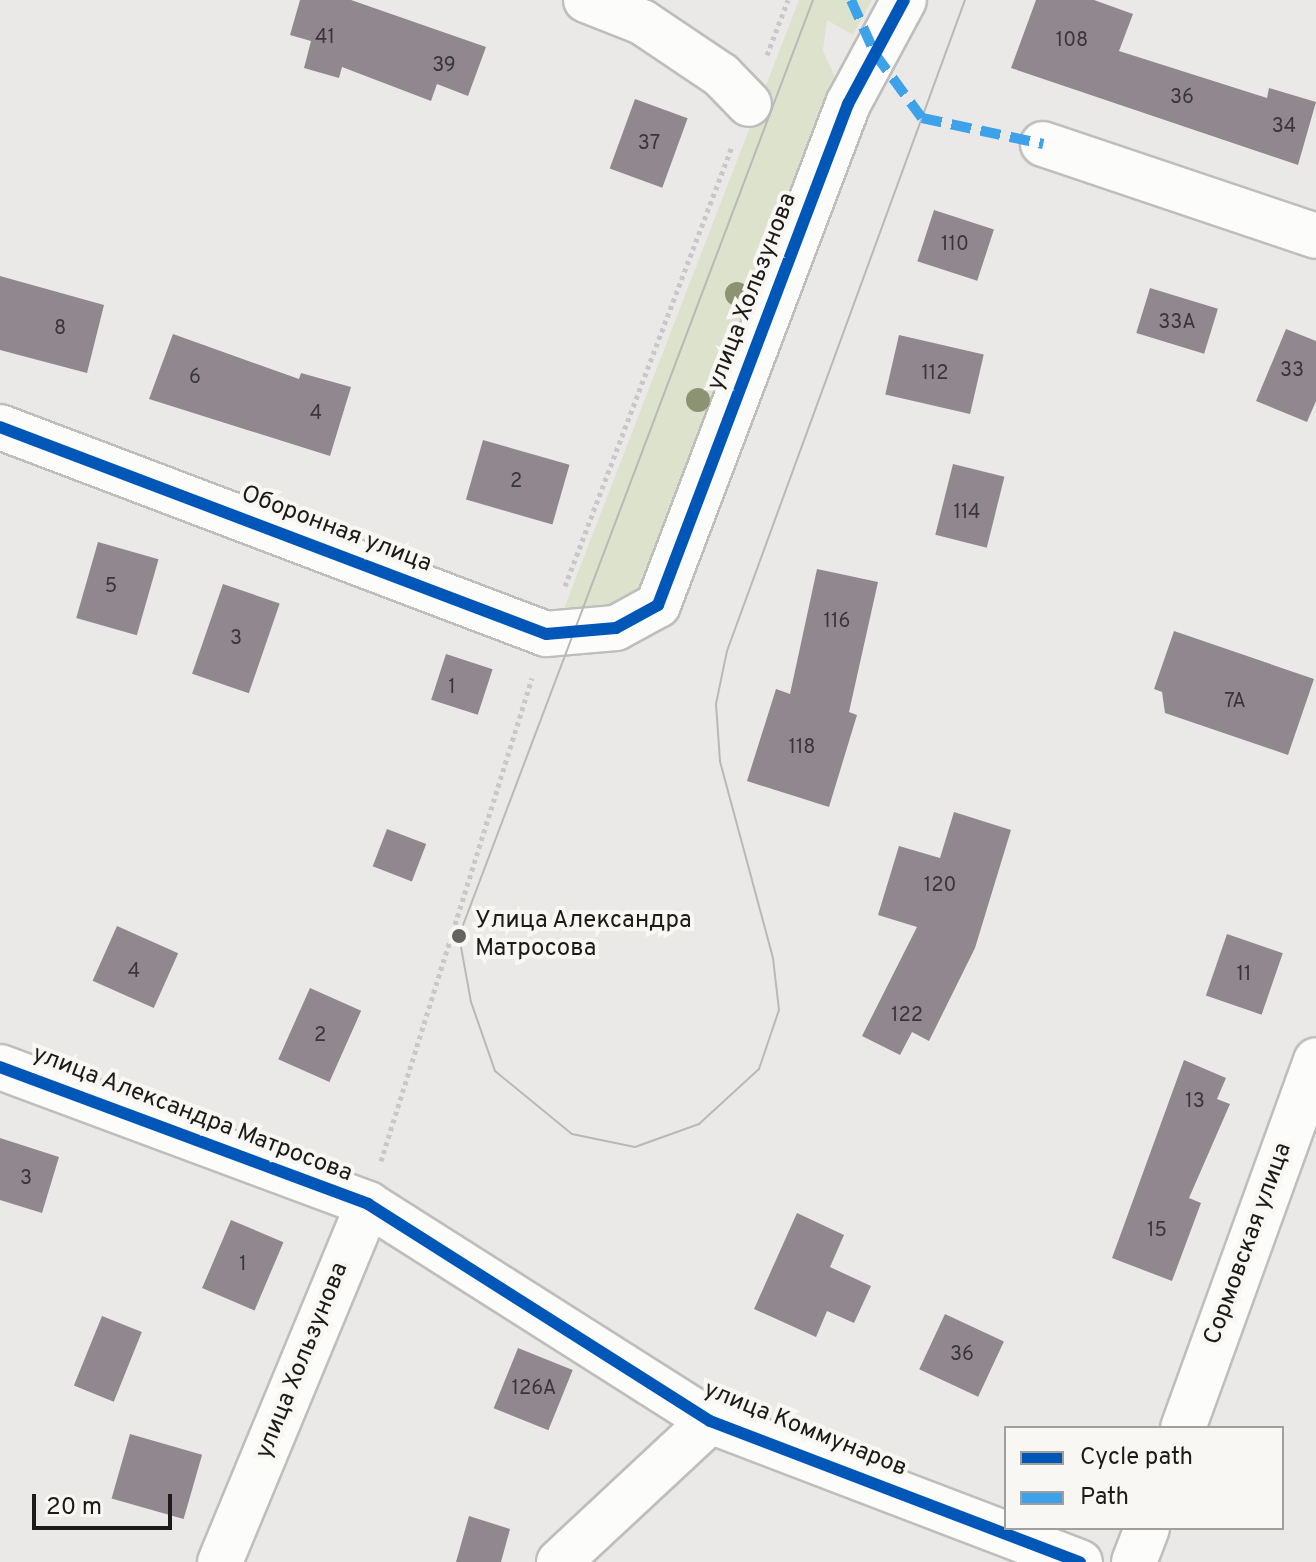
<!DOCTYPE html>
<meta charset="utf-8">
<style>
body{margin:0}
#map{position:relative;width:1316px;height:1562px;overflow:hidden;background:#ebe9e7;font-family:Overpass,sans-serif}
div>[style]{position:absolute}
.green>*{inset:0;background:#dde2cd}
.building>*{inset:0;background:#90888e;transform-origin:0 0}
.path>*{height:5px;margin-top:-2.5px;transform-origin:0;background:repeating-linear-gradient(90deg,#c8c8c8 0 4px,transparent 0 8px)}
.roads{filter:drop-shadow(2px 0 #bebebc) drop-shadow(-2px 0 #bebebc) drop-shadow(0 2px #bebebc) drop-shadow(0 -2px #bebebc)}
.minor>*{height:44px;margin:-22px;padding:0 22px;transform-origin:22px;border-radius:22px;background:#fcfcfb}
.tram>*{height:2px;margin:-1px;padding:0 1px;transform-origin:1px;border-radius:1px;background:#b8b8b7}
.quiet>*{height:10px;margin-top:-5px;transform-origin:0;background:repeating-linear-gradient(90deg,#3da2ea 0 20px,transparent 0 30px)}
.cycleway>*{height:12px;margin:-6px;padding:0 6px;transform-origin:6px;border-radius:6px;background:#0057b8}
.trees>*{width:24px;height:24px;margin:-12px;border-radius:50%;background:#8c9373}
.dots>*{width:22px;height:22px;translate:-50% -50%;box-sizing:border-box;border:4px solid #f9f7f4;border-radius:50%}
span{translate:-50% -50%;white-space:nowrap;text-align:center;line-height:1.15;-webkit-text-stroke:8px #f9f7f4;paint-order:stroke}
.number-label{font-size:20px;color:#393637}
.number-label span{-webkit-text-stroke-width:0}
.street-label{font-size:24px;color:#1c1b1a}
.poi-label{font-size:24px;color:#1c1b1a}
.left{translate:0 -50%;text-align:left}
.legend{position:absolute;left:1004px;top:1426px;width:280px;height:104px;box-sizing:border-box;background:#f9f7f4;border:2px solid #a19f9d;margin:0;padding:10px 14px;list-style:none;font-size:24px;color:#1c1b1a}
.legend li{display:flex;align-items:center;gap:16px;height:40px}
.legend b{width:40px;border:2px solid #a19f9d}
.scale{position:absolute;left:32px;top:1494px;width:140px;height:36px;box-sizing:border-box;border:4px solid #1c1b1a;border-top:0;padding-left:10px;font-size:24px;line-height:28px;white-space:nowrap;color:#1c1b1a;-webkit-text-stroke:6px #f9f7f4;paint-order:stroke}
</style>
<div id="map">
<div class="green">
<div style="clip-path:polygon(799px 0,872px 0,853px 35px,827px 20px,823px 51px,835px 77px,823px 119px,789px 194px,782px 231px,643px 594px,624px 606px,563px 611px)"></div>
</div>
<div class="building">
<div style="clip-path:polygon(300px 0,351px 0,486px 47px,468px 96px,437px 84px,431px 101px,342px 67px,339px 78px,304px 68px,311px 41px,290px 35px)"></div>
<div style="clip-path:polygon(1036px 0,1094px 0,1133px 14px,1119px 51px,1267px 98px,1269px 88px,1316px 102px,1298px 165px,1011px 68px)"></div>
<div style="left:635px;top:99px;width:56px;height:74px;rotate:20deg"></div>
<div style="left:934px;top:210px;width:63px;height:54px;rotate:18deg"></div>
<div style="clip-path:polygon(0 276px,104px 305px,87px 373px,0 350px)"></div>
<div style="left:1150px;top:288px;width:71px;height:47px;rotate:17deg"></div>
<div style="clip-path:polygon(1286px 329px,1316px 341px,1316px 401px,1307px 422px,1256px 401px)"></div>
<div style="clip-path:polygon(173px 334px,299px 379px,301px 373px,351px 387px,330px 456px,149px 399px)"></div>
<div style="left:899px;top:335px;width:87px;height:61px;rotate:13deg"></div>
<div style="left:483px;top:440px;width:90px;height:62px;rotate:16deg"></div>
<div style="left:953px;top:464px;width:53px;height:73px;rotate:14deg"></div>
<div style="left:98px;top:542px;width:63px;height:79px;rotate:16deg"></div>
<div style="clip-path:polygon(817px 569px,878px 582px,849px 712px,857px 715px,829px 807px,747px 781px,776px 689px,790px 694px)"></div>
<div style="left:223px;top:584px;width:60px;height:95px;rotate:19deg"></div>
<div style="clip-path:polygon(1174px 631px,1314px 679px,1288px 755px,1165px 713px,1162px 692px,1154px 689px)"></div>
<div style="left:446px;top:654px;width:49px;height:48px;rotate:18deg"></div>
<div style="clip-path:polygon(954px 812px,1011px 830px,975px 948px,929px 1041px,912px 1032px,900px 1055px,862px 1036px,917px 927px,878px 915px,899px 846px,940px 858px)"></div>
<div style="left:387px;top:829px;width:42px;height:40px;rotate:21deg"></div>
<div style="left:117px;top:926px;width:67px;height:60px;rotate:24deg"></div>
<div style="left:1227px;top:934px;width:59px;height:65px;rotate:19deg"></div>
<div style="left:310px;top:988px;width:56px;height:78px;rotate:24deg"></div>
<div style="clip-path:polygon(1184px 1060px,1226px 1078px,1217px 1099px,1230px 1104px,1189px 1198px,1201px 1203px,1172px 1281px,1112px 1258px)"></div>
<div style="clip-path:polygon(0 1138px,59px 1157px,42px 1213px,0 1200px)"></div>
<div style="clip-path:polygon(797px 1213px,844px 1235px,830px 1267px,871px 1286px,854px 1323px,827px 1311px,816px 1337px,754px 1309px)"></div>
<div style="left:231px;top:1220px;width:57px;height:74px;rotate:23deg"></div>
<div style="left:945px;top:1314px;width:65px;height:61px;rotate:25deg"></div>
<div style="left:102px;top:1316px;width:43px;height:75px;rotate:22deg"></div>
<div style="left:518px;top:1348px;width:59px;height:65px;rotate:22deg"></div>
<div style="left:130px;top:1434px;width:75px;height:67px;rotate:16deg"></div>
<div style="clip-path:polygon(469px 1516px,510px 1529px,501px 1562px,456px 1562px)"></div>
</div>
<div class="path">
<div style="left:767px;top:55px;width:59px;rotate:-69.1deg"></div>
<div style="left:565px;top:586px;width:470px;rotate:-69.2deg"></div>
<div style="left:381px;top:1161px;width:506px;rotate:-72.64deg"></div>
</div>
<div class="roads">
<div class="minor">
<div style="left:586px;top:0;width:60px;rotate:21.4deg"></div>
<div style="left:642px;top:22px;width:95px;rotate:33.9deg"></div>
<div style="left:721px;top:75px;width:40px;rotate:46deg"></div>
<div style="left:1043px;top:144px;width:288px;rotate:18.6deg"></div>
<div style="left:0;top:427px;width:584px;rotate:20.76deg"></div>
<div style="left:546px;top:634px;width:70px;rotate:-4.9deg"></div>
<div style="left:616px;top:628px;width:48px;rotate:-28.7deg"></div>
<div style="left:658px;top:605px;width:536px;rotate:-69.23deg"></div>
<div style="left:848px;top:104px;width:118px;rotate:-61.7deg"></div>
<div style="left:0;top:1067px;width:393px;rotate:20.4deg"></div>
<div style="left:368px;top:1204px;width:405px;rotate:32.4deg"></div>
<div style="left:710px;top:1421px;width:396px;rotate:20.9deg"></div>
<div style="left:1183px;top:1428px;width:391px;rotate:-70.1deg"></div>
<div style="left:220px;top:1562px;width:387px;rotate:-67.5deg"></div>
<div style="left:559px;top:1562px;width:207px;rotate:-43deg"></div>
<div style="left:1134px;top:1562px;width:36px;rotate:-69deg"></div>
</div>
</div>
<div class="tram">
<div style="left:813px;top:0;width:1001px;rotate:110.72deg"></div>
<div style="left:459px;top:936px;width:67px;rotate:79.7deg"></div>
<div style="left:471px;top:1002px;width:73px;rotate:70.8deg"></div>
<div style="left:495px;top:1071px;width:99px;rotate:39.3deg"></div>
<div style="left:572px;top:1134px;width:64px;rotate:11.7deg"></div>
<div style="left:635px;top:1147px;width:68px;rotate:-19.8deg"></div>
<div style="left:699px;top:1124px;width:81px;rotate:-42.5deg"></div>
<div style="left:759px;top:1069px;width:62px;rotate:-71.3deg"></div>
<div style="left:779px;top:1010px;width:52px;rotate:-96.6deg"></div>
<div style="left:773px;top:958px;width:204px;rotate:-105.1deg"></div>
<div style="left:720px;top:761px;width:57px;rotate:-94deg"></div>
<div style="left:716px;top:704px;width:54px;rotate:-78.3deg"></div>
<div style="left:727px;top:651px;width:693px;rotate:-69.92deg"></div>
</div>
<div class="quiet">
<div style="left:851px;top:0;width:59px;rotate:66deg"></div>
<div style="left:875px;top:54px;width:79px;rotate:53.7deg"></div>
<div style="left:922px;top:118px;width:124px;rotate:12.1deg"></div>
</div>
<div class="cycleway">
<div style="left:0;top:427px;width:584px;rotate:20.76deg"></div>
<div style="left:546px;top:634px;width:70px;rotate:-4.9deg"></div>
<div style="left:616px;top:628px;width:48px;rotate:-28.7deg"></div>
<div style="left:658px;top:605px;width:536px;rotate:-69.23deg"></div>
<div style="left:848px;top:104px;width:118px;rotate:-61.7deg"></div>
<div style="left:0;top:1067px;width:393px;rotate:20.4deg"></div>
<div style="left:368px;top:1204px;width:405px;rotate:32.4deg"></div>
<div style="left:710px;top:1421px;width:396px;rotate:20.9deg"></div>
</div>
<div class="trees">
<div style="left:737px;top:294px"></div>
<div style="left:698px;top:400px"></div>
</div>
<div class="dots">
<div style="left:459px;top:936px;background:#646362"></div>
</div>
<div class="number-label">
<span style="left:325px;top:38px">41</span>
<span style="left:1072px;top:41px">108</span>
<span style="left:444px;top:66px">39</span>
<span style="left:1182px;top:98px">36</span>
<span style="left:1284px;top:127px">34</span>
<span style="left:649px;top:144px">37</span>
<span style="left:955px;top:245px">110</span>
<span style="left:1177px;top:323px">33А</span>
<span style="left:60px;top:329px">8</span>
<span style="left:1292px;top:371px">33</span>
<span style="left:935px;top:374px">112</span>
<span style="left:195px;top:378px">6</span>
<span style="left:316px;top:414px">4</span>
<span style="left:516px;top:482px">2</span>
<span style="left:967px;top:513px">114</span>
<span style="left:111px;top:587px">5</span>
<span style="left:837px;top:622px">116</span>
<span style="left:236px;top:639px">3</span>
<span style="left:452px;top:688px">1</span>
<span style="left:1235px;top:702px">7А</span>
<span style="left:802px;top:748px">118</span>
<span style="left:940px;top:886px">120</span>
<span style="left:134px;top:972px">4</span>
<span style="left:1244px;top:975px">11</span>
<span style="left:907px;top:1016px">122</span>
<span style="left:320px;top:1036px">2</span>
<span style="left:1195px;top:1102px">13</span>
<span style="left:26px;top:1179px">3</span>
<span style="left:1157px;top:1231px">15</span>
<span style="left:243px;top:1265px">1</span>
<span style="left:962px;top:1355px">36</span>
<span style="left:534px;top:1389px">126А</span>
</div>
<div class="street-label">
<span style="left:753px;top:292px;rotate:-69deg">улица Хользунова</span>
<span style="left:336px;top:530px;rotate:21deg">Оборонная улица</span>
<span style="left:192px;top:1115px;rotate:21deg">улица Александра Матросова</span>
<span style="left:1249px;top:1244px;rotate:-70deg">Сормовская улица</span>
<span style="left:303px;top:1361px;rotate:-68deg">улица Хользунова</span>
<span style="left:805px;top:1430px;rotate:22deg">улица Коммунаров</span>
</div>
<div class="poi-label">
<span class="left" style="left:475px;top:936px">Улица Александра<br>Матросова</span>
</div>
<ul class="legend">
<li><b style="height:10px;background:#0057b8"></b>Cycle path</li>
<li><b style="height:10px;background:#3da2ea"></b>Path</li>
</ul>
<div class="scale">20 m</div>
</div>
